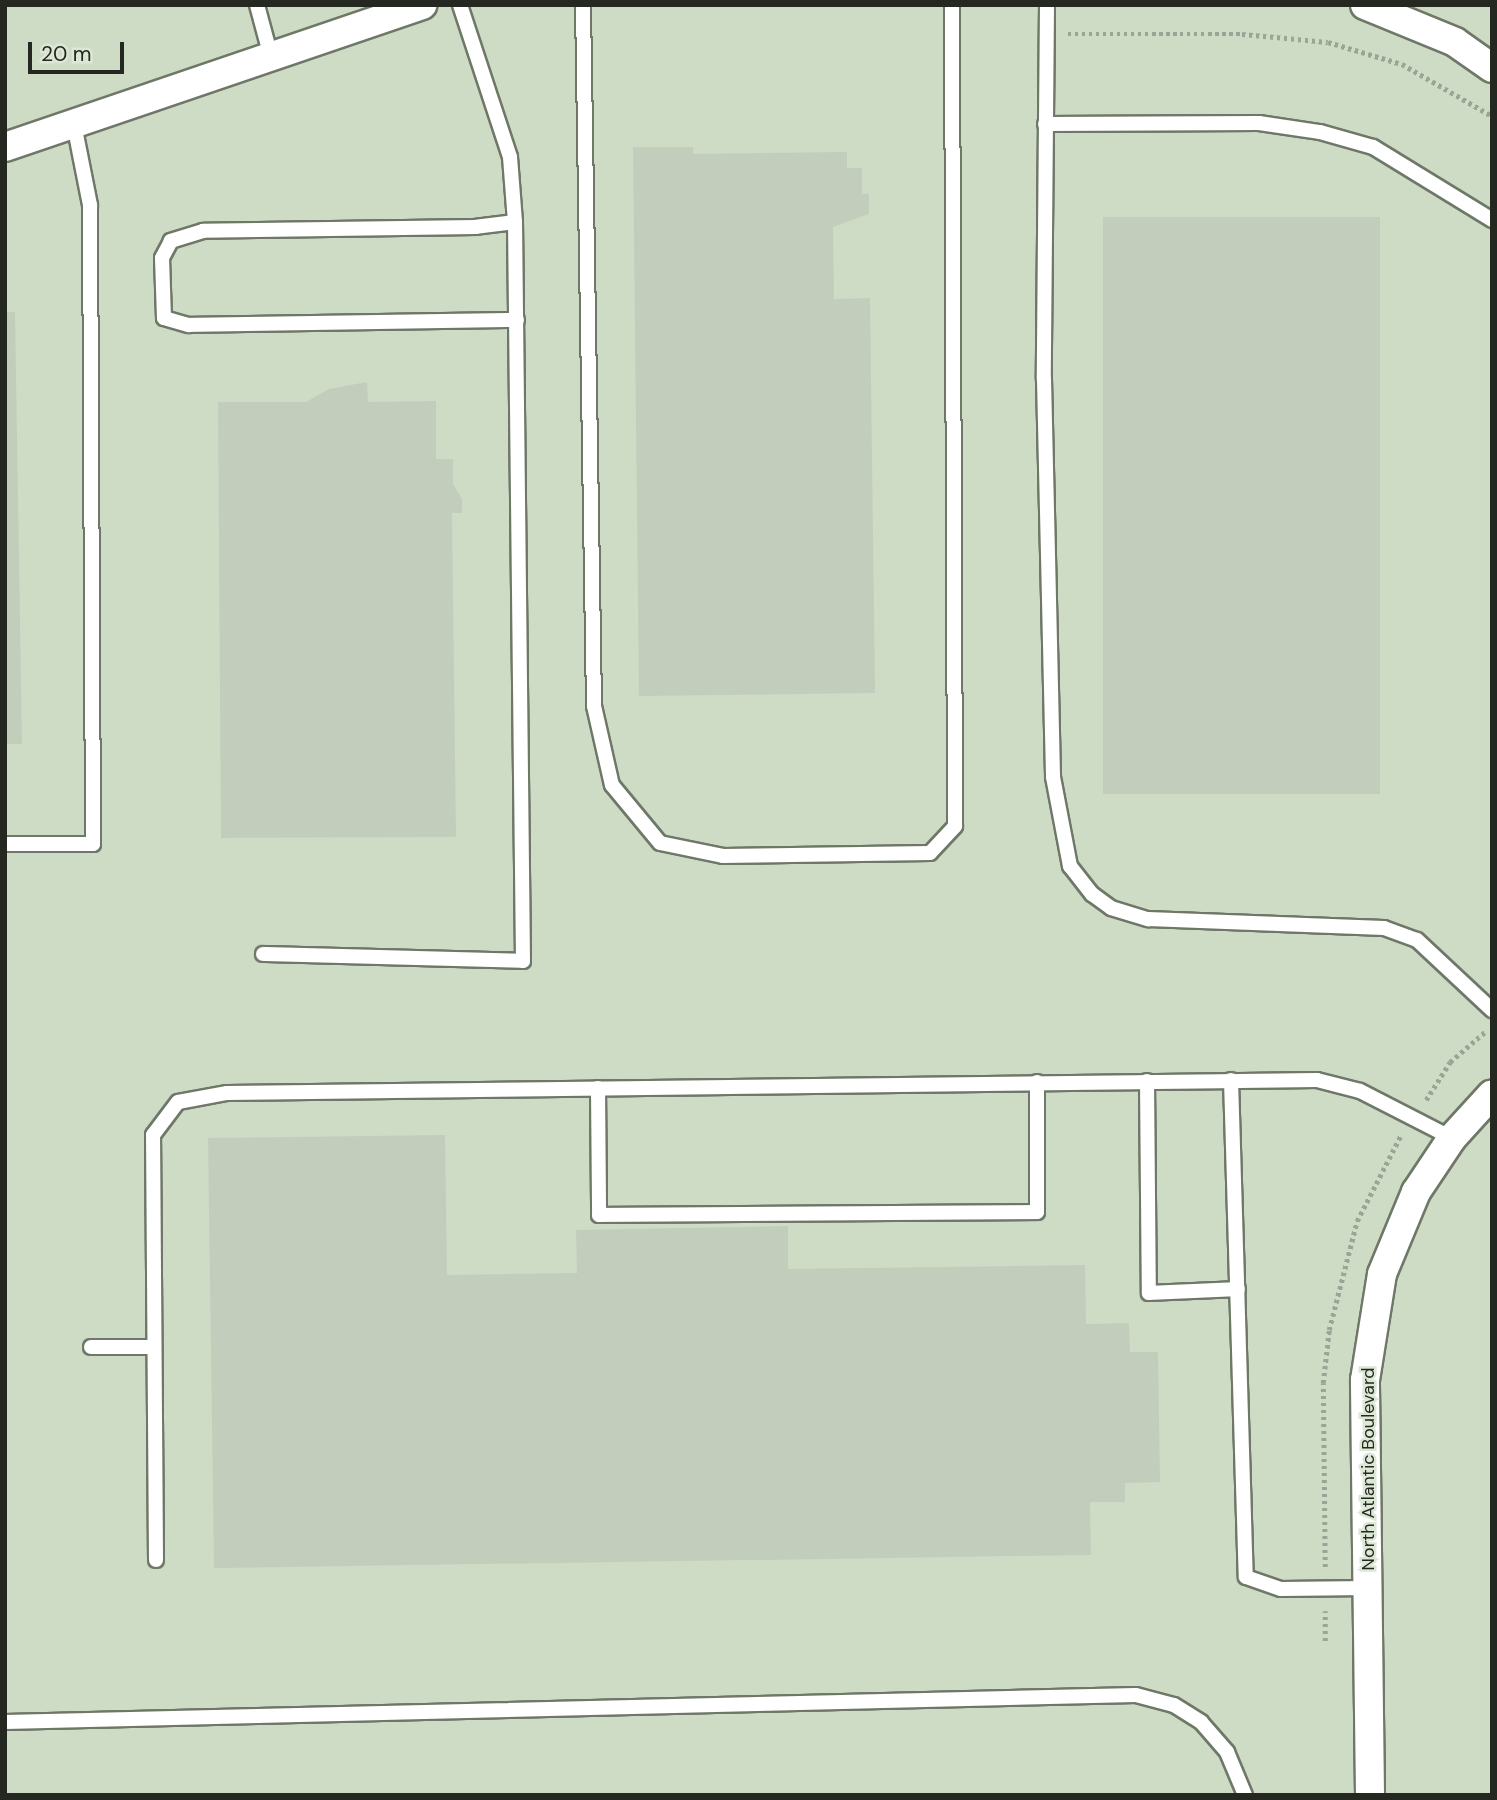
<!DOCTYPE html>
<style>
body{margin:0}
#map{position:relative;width:1497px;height:1800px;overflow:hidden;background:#dce7d5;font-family:"DM Sans",sans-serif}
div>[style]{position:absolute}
.built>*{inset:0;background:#cedcc5;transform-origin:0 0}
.building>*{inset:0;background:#c3cdbc;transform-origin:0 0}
.path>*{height:4.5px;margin-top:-2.25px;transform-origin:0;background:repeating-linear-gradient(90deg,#9ba495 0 3.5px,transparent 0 7px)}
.roads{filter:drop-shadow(2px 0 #6f7868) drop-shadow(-2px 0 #6f7868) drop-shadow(0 2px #6f7868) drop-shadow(0 -2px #6f7868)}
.lane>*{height:14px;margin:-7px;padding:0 7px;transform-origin:7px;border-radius:7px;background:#fff}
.street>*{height:28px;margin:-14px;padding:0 14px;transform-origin:14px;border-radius:14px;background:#fff}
span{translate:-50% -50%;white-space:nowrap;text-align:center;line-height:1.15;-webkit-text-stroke:5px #dce7d5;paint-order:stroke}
.street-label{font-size:18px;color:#242821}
.frame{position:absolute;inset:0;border:7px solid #242821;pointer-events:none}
.scale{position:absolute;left:28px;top:42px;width:96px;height:32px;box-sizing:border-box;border:4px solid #242821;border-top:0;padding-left:9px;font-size:21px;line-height:24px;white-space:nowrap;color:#242821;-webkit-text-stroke:5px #dce7d5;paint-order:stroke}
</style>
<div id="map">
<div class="built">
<div style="left:5px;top:5px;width:1487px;height:1790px"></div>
</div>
<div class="building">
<div style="clip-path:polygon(633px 147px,693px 147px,693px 154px,847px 152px,847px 168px,862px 168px,862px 194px,869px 194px,869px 214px,833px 227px,834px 299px,870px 298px,875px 693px,639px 696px)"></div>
<div style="left:1380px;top:217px;width:577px;height:277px;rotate:90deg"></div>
<div style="clip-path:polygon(5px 312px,15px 312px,22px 744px,5px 744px)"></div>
<div style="clip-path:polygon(367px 382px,368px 402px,436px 401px,436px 459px,453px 459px,453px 484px,462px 499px,462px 513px,452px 513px,456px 837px,221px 838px,218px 402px,306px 402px,329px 389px)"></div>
<div style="clip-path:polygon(445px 1135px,447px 1275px,577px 1273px,576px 1230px,788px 1226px,788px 1269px,1085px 1265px,1086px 1324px,1129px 1323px,1130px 1352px,1158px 1352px,1160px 1482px,1125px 1483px,1125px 1502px,1090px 1502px,1091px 1555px,214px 1568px,208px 1138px)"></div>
</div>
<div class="path">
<div style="left:1068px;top:34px;width:174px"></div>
<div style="left:1242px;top:34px;width:86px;rotate:5.3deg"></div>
<div style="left:1328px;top:42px;width:77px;rotate:16.6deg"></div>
<div style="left:1402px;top:64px;width:104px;rotate:30deg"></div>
<div style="left:1426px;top:1100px;width:45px;rotate:-57.7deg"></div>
<div style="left:1450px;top:1062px;width:48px;rotate:-40.7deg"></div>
<div style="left:1325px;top:1567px;width:184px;rotate:-90.6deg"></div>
<div style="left:1323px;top:1383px;width:53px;rotate:-83.5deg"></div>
<div style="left:1329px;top:1330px;width:113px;rotate:-75.6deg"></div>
<div style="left:1357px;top:1221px;width:97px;rotate:-62.9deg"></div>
<div style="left:1325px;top:1641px;width:30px;rotate:-90deg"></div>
</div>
<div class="roads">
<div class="lane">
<div style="left:257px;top:5px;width:54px;rotate:74.9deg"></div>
<div style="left:583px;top:5px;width:701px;rotate:89.1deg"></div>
<div style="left:594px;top:706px;width:81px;rotate:77.2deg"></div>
<div style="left:612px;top:785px;width:75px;rotate:50.4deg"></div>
<div style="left:660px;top:843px;width:64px;rotate:11.7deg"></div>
<div style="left:723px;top:856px;width:207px;rotate:-0.8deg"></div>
<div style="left:930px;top:853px;width:37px;rotate:-47deg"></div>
<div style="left:955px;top:826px;width:821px;rotate:-90.21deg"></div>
<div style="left:1047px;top:5px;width:374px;rotate:90.5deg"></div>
<div style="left:1044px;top:379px;width:398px;rotate:88.7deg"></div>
<div style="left:1053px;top:777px;width:91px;rotate:79.2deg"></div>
<div style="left:1070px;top:866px;width:36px;rotate:52deg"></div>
<div style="left:1092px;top:894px;width:24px;rotate:36deg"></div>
<div style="left:1111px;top:908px;width:39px;rotate:17deg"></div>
<div style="left:1148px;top:919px;width:236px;rotate:2.2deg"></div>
<div style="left:1384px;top:928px;width:35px;rotate:20deg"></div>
<div style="left:1417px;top:940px;width:103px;rotate:43deg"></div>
<div style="left:1045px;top:124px;width:214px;rotate:-0.3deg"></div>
<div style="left:1259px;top:123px;width:62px;rotate:8.4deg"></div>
<div style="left:1320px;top:132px;width:55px;rotate:15.8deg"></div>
<div style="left:1373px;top:147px;width:140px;rotate:31.5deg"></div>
<div style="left:515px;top:222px;width:39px;rotate:173deg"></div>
<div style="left:476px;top:227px;width:273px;rotate:179.2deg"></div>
<div style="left:203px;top:231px;width:34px;rotate:163deg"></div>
<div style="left:171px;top:241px;width:19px;rotate:118deg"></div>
<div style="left:162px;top:258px;width:60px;rotate:88.1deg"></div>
<div style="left:164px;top:318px;width:26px;rotate:16deg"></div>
<div style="left:189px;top:325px;width:328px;rotate:-0.9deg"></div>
<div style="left:5px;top:844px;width:88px"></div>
<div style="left:93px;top:844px;width:639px;rotate:-90.27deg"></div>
<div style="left:90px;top:205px;width:83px;rotate:-101.2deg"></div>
<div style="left:263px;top:954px;width:260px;rotate:1.5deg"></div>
<div style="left:523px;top:961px;width:739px;rotate:-90.62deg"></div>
<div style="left:515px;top:222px;width:65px;rotate:-94.4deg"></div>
<div style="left:510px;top:157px;width:160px;rotate:-108.2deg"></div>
<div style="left:1231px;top:1080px;width:497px;rotate:88.3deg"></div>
<div style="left:1246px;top:1577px;width:37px;rotate:19deg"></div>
<div style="left:1281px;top:1589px;width:87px;rotate:-0.7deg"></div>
<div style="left:1147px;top:1081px;width:212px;rotate:89.5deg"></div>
<div style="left:1149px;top:1293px;width:89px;rotate:-2.6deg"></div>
<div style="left:598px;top:1088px;width:127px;rotate:89.5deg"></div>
<div style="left:599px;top:1215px;width:438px;rotate:-0.4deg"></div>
<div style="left:1037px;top:1212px;width:130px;rotate:-90deg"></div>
<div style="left:91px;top:1347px;width:63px"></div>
<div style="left:156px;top:1560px;width:425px;rotate:-90.4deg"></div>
<div style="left:153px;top:1135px;width:41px;rotate:-52.9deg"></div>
<div style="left:178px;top:1102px;width:50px;rotate:-10.4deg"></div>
<div style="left:227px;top:1093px;width:1090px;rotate:-0.68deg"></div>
<div style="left:1317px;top:1080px;width:44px;rotate:14.3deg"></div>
<div style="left:1360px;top:1091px;width:103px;rotate:27.1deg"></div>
<div style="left:5px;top:1722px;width:1131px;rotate:-1.37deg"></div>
<div style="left:1136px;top:1695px;width:39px;rotate:15deg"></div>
<div style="left:1174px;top:1705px;width:32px;rotate:32deg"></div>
<div style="left:1201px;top:1722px;width:40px;rotate:49deg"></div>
<div style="left:1227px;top:1752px;width:47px;rotate:67.3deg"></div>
</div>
<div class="street">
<div style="left:1365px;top:5px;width:97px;rotate:22.3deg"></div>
<div style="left:1455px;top:42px;width:45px;rotate:35.1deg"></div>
<div style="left:5px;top:147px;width:441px;rotate:-18.8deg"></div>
<div style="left:1370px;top:1795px;width:415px;rotate:-90.7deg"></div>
<div style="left:1365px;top:1380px;width:107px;rotate:-80.9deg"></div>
<div style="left:1382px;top:1274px;width:89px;rotate:-67.5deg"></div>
<div style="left:1416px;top:1192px;width:65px;rotate:-56.3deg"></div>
<div style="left:1452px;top:1138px;width:59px;rotate:-47.7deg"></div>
</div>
</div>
<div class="street-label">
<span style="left:1368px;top:1469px;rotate:-90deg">North Atlantic Boulevard</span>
</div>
<div class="frame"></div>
<div class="scale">20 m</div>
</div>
